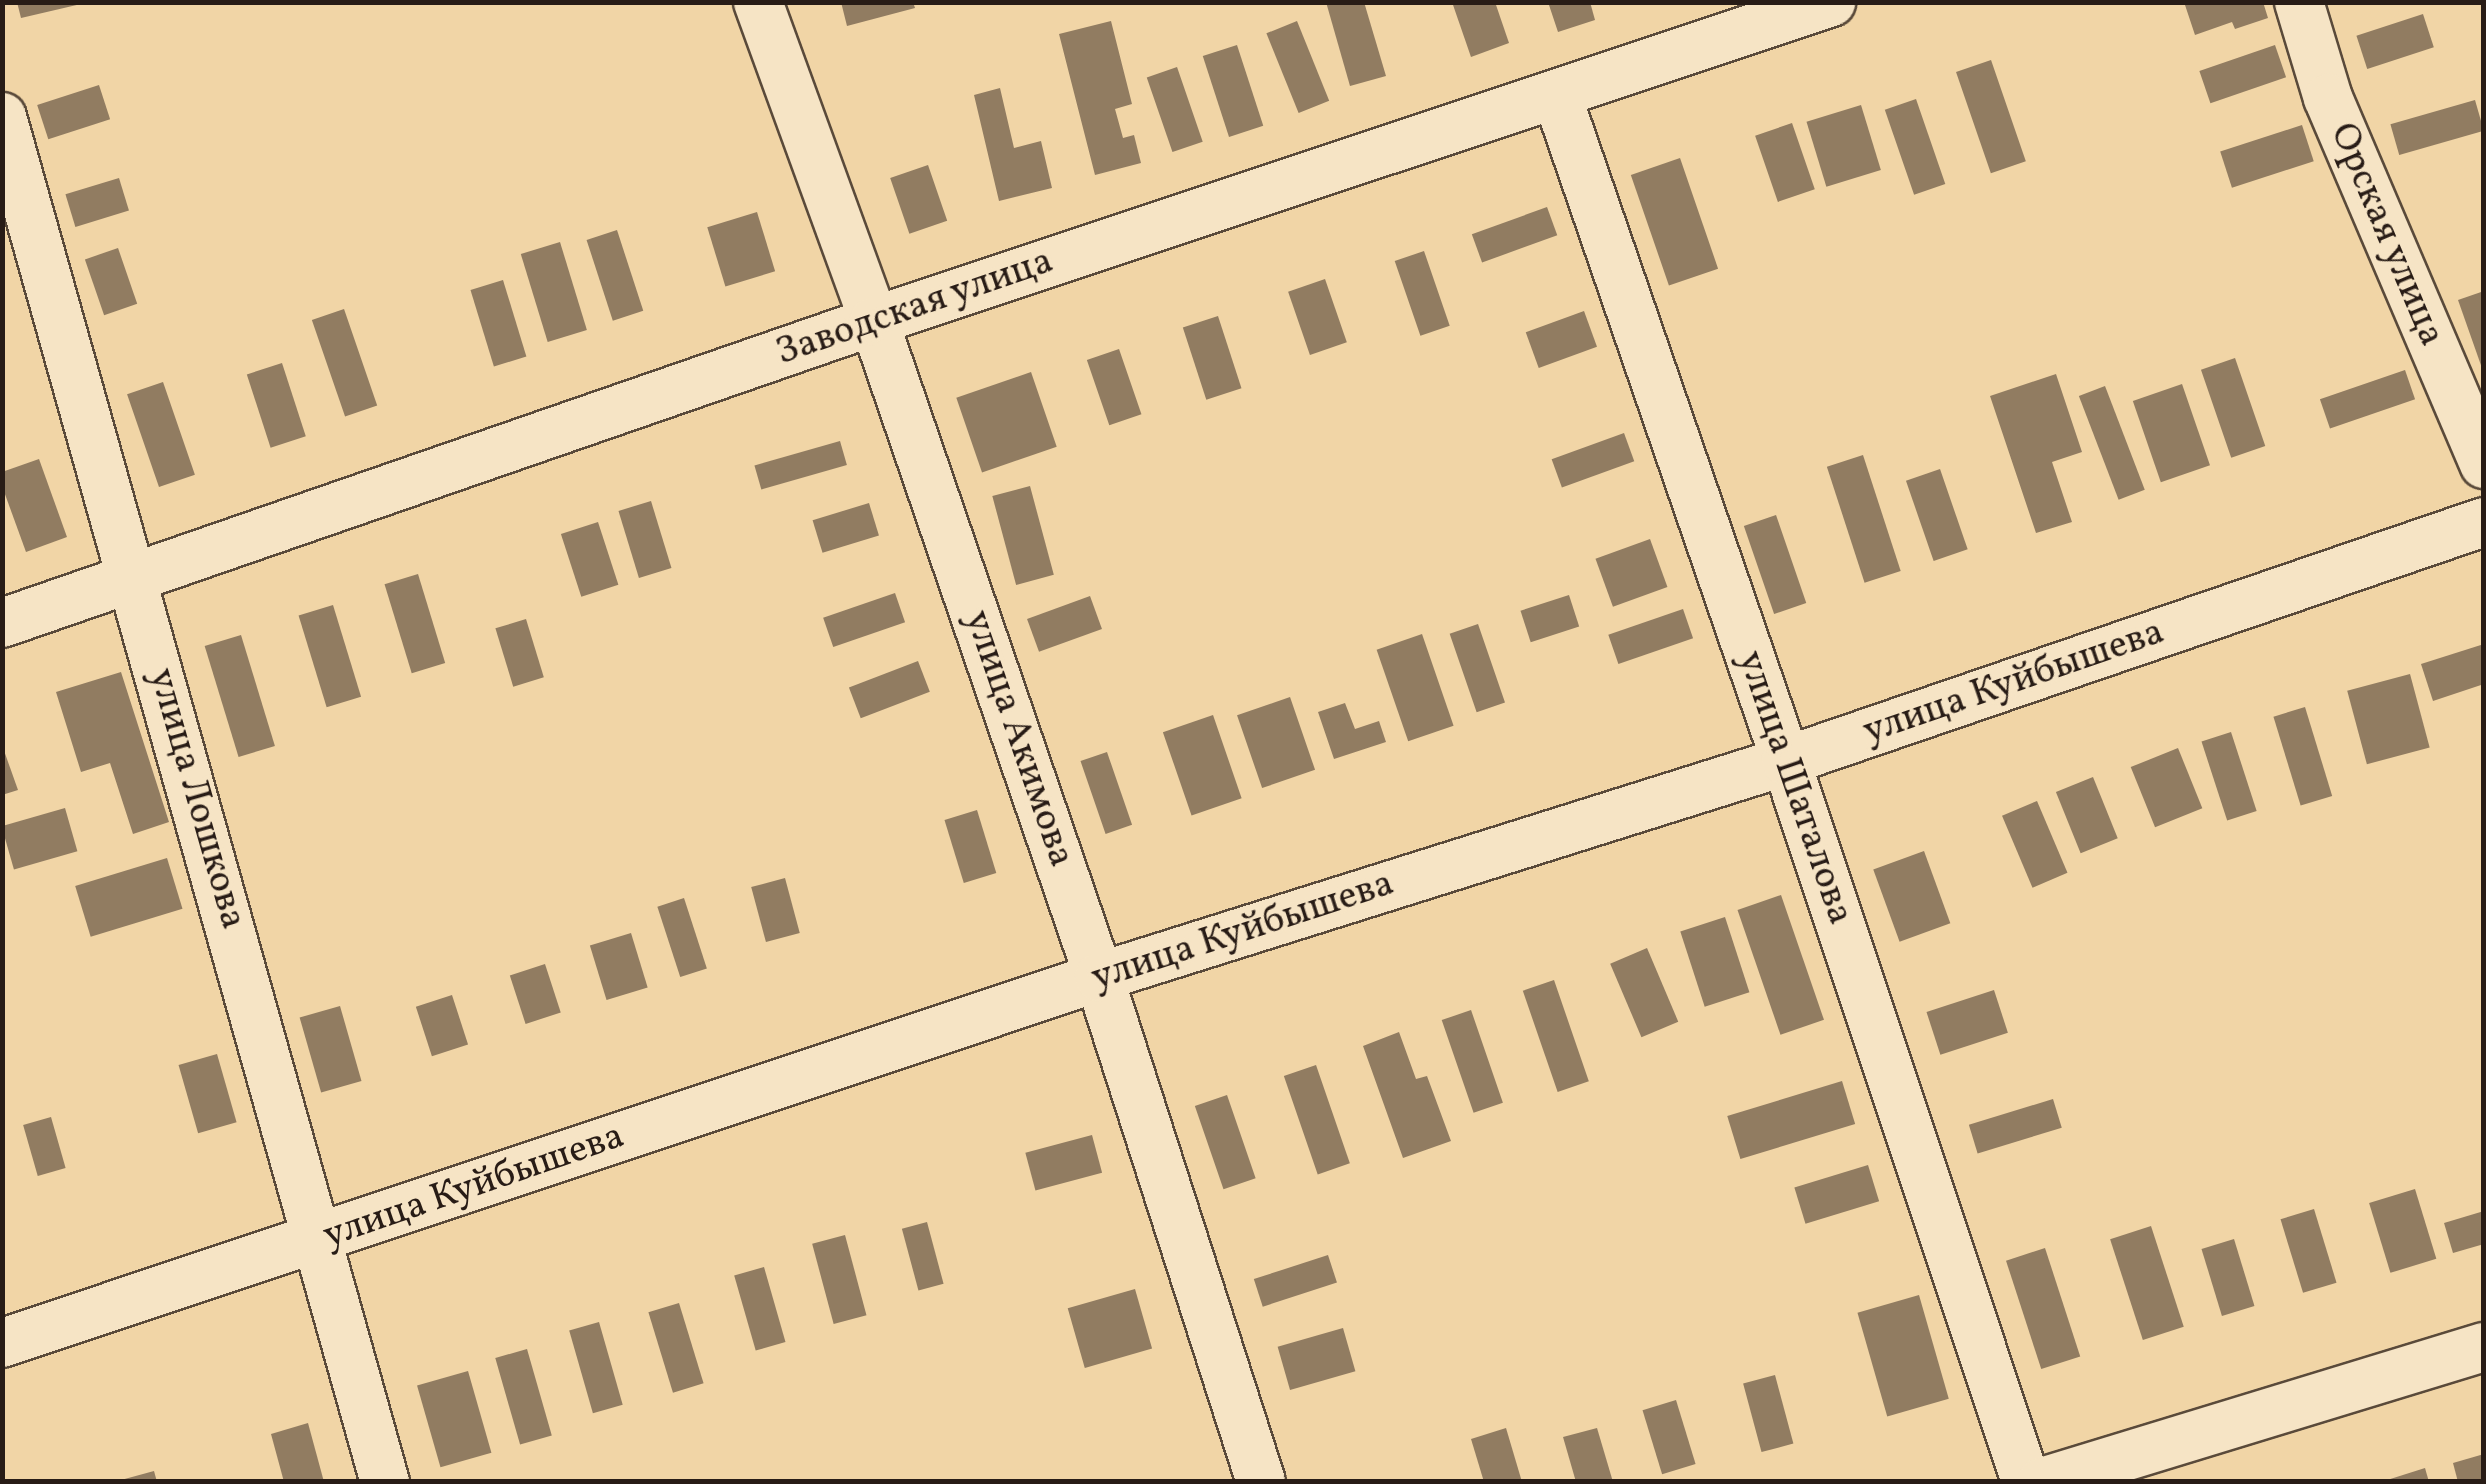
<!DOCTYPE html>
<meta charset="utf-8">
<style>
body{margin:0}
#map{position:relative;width:2486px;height:1484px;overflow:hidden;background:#f1d5a6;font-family:Vollkorn,serif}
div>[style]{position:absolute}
.building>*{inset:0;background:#917c61;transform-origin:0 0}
.roads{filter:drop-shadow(2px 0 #5a4a3a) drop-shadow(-2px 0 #5a4a3a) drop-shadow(0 2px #5a4a3a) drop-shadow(0 -2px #5a4a3a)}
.minor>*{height:48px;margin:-24px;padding:0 24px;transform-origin:24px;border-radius:24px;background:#f6e4c5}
span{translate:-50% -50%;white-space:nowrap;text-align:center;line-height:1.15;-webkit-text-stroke:8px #f6e4c5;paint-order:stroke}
.street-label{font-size:38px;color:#281c16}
.frame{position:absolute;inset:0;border:5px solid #281c16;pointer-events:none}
</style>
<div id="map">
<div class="building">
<div style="clip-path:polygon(17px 2px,81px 2px,81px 4px,21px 18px)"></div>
<div style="clip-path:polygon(841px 2px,913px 2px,915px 8px,847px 26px)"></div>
<div style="clip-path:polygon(1326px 2px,1364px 2px,1386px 76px,1350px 86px)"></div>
<div style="clip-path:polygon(1452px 2px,1495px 2px,1509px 43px,1471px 57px)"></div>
<div style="clip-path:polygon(1548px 2px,1590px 2px,1595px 20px,1558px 32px)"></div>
<div style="clip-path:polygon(2184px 2px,2263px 2px,2268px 18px,2235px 29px,2232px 22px,2195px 35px)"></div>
<div style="left:2423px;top:14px;width:35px;height:70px;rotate:72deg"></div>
<div style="clip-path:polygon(1111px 21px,1132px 104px,1115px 109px,1123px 138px,1134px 135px,1141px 163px,1095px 175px,1059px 34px)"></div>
<div style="left:1297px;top:21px;width:86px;height:33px;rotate:68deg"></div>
<div style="left:1237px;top:45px;width:85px;height:36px;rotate:72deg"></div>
<div style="left:2275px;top:45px;width:34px;height:80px;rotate:71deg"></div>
<div style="left:1991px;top:60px;width:107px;height:37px;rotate:71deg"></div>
<div style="left:1177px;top:67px;width:79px;height:32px;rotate:71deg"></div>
<div style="left:99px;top:85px;width:36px;height:65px;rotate:72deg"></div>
<div style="clip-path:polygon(1000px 88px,1014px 148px,1041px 141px,1052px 188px,999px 201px,974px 95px)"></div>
<div style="left:1916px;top:99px;width:90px;height:33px;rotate:71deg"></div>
<div style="left:2475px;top:100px;width:32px;height:88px;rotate:74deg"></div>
<div style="left:1861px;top:105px;width:68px;height:57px;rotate:73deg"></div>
<div style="left:1792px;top:123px;width:70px;height:39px;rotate:71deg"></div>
<div style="left:2302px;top:125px;width:38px;height:86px;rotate:72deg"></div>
<div style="left:1680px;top:158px;width:117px;height:52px;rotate:71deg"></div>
<div style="left:928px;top:165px;width:59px;height:40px;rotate:71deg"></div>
<div style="left:119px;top:178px;width:34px;height:56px;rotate:73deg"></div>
<div style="left:1547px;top:207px;width:30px;height:80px;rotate:70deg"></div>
<div style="left:757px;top:212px;width:62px;height:52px;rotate:73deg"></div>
<div style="left:617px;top:230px;width:85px;height:32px;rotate:72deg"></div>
<div style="left:560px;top:242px;width:92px;height:41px;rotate:73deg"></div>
<div style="left:118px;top:248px;width:59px;height:35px;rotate:71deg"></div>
<div style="left:1424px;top:251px;width:79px;height:31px;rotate:71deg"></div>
<div style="left:1325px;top:279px;width:67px;height:39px;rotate:71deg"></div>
<div style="left:503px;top:280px;width:80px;height:34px;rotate:73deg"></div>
<div style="clip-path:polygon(2484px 291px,2484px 371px,2483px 371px,2458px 300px)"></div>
<div style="left:344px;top:309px;width:102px;height:34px;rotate:71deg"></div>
<div style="left:1584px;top:311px;width:38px;height:62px;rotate:70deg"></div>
<div style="left:1218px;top:316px;width:76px;height:37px;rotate:72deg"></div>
<div style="left:1119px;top:349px;width:69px;height:34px;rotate:71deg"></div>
<div style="left:2235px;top:358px;width:93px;height:36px;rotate:71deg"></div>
<div style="left:282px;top:363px;width:77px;height:37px;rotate:72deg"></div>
<div style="left:2405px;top:370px;width:31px;height:90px;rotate:71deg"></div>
<div style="left:1031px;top:372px;width:79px;height:79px;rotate:71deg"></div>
<div style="clip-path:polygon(2056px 374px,2082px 452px,2052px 462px,2072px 522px,2036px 533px,1990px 396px)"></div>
<div style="left:163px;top:382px;width:98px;height:38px;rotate:71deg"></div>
<div style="left:2182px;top:384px;width:86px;height:52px;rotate:71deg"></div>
<div style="left:2105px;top:386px;width:111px;height:28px;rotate:69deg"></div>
<div style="left:1624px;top:433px;width:30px;height:77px;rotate:70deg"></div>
<div style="left:840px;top:441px;width:25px;height:89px;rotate:74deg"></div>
<div style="left:1863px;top:455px;width:122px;height:38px;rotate:72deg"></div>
<div style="clip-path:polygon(39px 459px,67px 537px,26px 552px,2px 486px,2px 472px)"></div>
<div style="left:1940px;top:469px;width:85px;height:36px;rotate:71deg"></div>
<div style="left:1030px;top:486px;width:92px;height:39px;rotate:75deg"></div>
<div style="left:651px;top:501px;width:70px;height:34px;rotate:73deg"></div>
<div style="left:869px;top:503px;width:34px;height:59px;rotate:73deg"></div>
<div style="left:1776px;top:515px;width:93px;height:34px;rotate:71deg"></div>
<div style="left:598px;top:522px;width:66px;height:39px;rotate:72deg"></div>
<div style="left:1650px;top:539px;width:51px;height:58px;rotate:70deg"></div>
<div style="left:418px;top:574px;width:93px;height:35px;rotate:73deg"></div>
<div style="left:895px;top:593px;width:31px;height:76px;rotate:71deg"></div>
<div style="left:1569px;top:595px;width:33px;height:51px;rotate:72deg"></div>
<div style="left:1090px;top:596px;width:35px;height:67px;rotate:70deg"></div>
<div style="left:333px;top:605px;width:96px;height:36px;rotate:73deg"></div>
<div style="left:1683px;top:609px;width:31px;height:79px;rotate:71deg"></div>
<div style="left:526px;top:619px;width:61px;height:32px;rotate:73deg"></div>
<div style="left:1478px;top:624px;width:83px;height:30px;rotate:71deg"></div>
<div style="left:1422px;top:634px;width:97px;height:48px;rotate:71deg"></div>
<div style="left:241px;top:635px;width:116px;height:38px;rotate:73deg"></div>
<div style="clip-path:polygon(2484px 644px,2484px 684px,2433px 701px,2421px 664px)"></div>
<div style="left:918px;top:661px;width:33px;height:74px;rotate:69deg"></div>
<div style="clip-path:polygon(121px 672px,169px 822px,133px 834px,110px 763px,81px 772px,56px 692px)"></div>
<div style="left:2410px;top:674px;width:76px;height:65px;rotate:75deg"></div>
<div style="left:1290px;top:697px;width:77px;height:56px;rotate:71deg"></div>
<div style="clip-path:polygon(1345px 703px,1355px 729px,1379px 721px,1386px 742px,1334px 759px,1318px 712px)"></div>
<div style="left:2305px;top:707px;width:93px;height:33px;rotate:73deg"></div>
<div style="left:1213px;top:715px;width:88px;height:53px;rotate:71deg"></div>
<div style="left:2231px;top:732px;width:83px;height:31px;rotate:72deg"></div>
<div style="clip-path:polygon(2px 745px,18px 790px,2px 795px)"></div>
<div style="left:2178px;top:748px;width:65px;height:51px;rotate:68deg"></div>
<div style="left:1107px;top:752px;width:77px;height:28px;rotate:71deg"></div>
<div style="left:2093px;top:777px;width:66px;height:40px;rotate:68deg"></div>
<div style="left:2037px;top:801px;width:78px;height:38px;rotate:67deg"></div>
<div style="left:65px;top:808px;width:45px;height:66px;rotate:74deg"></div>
<div style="left:977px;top:810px;width:66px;height:34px;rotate:73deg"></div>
<div style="left:1924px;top:851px;width:77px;height:54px;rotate:70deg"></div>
<div style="left:167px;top:858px;width:53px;height:96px;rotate:73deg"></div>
<div style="left:785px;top:878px;width:57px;height:35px;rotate:75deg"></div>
<div style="left:1781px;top:895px;width:132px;height:46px;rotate:71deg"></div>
<div style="left:684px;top:898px;width:74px;height:28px;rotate:72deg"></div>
<div style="left:1725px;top:917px;width:79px;height:47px;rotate:72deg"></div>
<div style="left:631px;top:933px;width:57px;height:43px;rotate:73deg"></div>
<div style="left:1647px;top:948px;width:80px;height:40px;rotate:67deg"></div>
<div style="left:545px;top:964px;width:51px;height:37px;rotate:72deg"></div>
<div style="left:1554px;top:980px;width:107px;height:33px;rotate:71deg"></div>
<div style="left:1994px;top:990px;width:45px;height:71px;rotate:72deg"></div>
<div style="left:452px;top:995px;width:52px;height:38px;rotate:72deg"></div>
<div style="left:340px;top:1006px;width:78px;height:42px;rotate:74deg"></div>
<div style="left:1471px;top:1010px;width:98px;height:31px;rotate:71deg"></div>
<div style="clip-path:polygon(1399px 1032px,1416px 1079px,1427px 1076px,1451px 1141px,1403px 1158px,1363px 1046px)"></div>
<div style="left:217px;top:1054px;width:71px;height:40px;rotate:74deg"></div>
<div style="left:1316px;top:1065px;width:104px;height:34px;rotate:71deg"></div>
<div style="left:1842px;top:1081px;width:45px;height:120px;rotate:73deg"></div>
<div style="left:1227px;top:1095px;width:88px;height:34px;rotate:71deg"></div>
<div style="left:2053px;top:1099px;width:30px;height:88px;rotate:73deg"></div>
<div style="left:51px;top:1117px;width:53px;height:29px;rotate:74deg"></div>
<div style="left:1092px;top:1135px;width:39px;height:69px;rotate:75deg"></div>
<div style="left:1868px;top:1165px;width:38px;height:77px;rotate:73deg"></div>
<div style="left:2415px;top:1189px;width:73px;height:48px;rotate:73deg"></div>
<div style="left:2314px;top:1209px;width:77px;height:35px;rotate:73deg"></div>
<div style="clip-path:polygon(2484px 1211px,2484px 1244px,2453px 1253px,2444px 1223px)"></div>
<div style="left:927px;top:1222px;width:64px;height:26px;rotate:75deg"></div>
<div style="left:2151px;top:1226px;width:106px;height:43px;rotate:72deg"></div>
<div style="left:845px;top:1235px;width:83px;height:34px;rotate:75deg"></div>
<div style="left:2234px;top:1239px;width:70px;height:34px;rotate:73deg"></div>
<div style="left:2045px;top:1248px;width:114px;height:41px;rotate:72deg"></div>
<div style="left:1328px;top:1255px;width:29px;height:78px;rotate:72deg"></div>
<div style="left:764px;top:1267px;width:78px;height:31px;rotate:74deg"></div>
<div style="left:1135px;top:1289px;width:62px;height:70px;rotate:74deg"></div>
<div style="left:1919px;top:1295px;width:108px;height:64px;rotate:74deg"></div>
<div style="left:679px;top:1303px;width:84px;height:32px;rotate:73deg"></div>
<div style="left:599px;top:1322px;width:86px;height:31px;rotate:74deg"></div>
<div style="left:1343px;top:1328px;width:45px;height:68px;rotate:74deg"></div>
<div style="left:527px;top:1349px;width:90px;height:33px;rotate:74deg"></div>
<div style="left:468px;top:1371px;width:85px;height:53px;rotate:74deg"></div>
<div style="left:1775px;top:1375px;width:71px;height:33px;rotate:75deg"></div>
<div style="left:1676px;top:1400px;width:67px;height:35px;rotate:73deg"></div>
<div style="clip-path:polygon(308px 1423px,324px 1482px,284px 1482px,271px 1434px)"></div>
<div style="clip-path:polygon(1506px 1428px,1522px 1482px,1484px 1482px,1471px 1439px)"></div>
<div style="clip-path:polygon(1597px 1428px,1613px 1482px,1576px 1482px,1563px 1437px)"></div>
<div style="clip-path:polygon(2484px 1454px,2484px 1482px,2458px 1482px,2453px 1463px)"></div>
<div style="clip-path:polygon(2425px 1468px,2429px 1482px,2384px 1482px,2384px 1481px)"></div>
<div style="clip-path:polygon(154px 1471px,157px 1482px,122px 1482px,121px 1480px)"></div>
</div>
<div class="roads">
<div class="minor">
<div style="left:758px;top:2px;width:339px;rotate:70deg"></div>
<div style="left:874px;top:321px;width:694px;rotate:71.07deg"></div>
<div style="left:1099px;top:977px;width:530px;rotate:72.21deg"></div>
<div style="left:2299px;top:2px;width:100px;rotate:73.2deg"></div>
<div style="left:2328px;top:98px;width:398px;rotate:66.9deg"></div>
<div style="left:1557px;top:96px;width:703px;rotate:71deg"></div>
<div style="left:1786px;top:761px;width:760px;rotate:71.59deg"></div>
<div style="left:2px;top:117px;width:1418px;rotate:74.33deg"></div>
<div style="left:2px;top:623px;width:923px;rotate:-19.1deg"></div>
<div style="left:874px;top:321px;width:1009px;rotate:-18.43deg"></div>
<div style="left:2px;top:1343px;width:1156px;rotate:-18.45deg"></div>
<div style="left:1099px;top:977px;width:720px;rotate:-17.45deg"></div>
<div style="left:1786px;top:761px;width:738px;rotate:-18.9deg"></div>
<div style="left:2042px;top:1482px;width:462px;rotate:-17deg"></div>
</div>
</div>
<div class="street-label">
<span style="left:2386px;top:235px;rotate:67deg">Орская улица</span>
<span style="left:915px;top:308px;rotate:-19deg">Заводская улица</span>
<span style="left:2014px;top:683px;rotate:-19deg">улица Куйбышева</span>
<span style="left:1018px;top:739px;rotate:71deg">улица Акимова</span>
<span style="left:1794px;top:788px;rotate:71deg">улица Шаталова</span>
<span style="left:196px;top:799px;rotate:74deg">улица Лошкова</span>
<span style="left:1243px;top:932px;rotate:-18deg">улица Куйбышева</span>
<span style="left:474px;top:1187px;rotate:-19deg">улица Куйбышева</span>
</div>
<div class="frame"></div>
</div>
